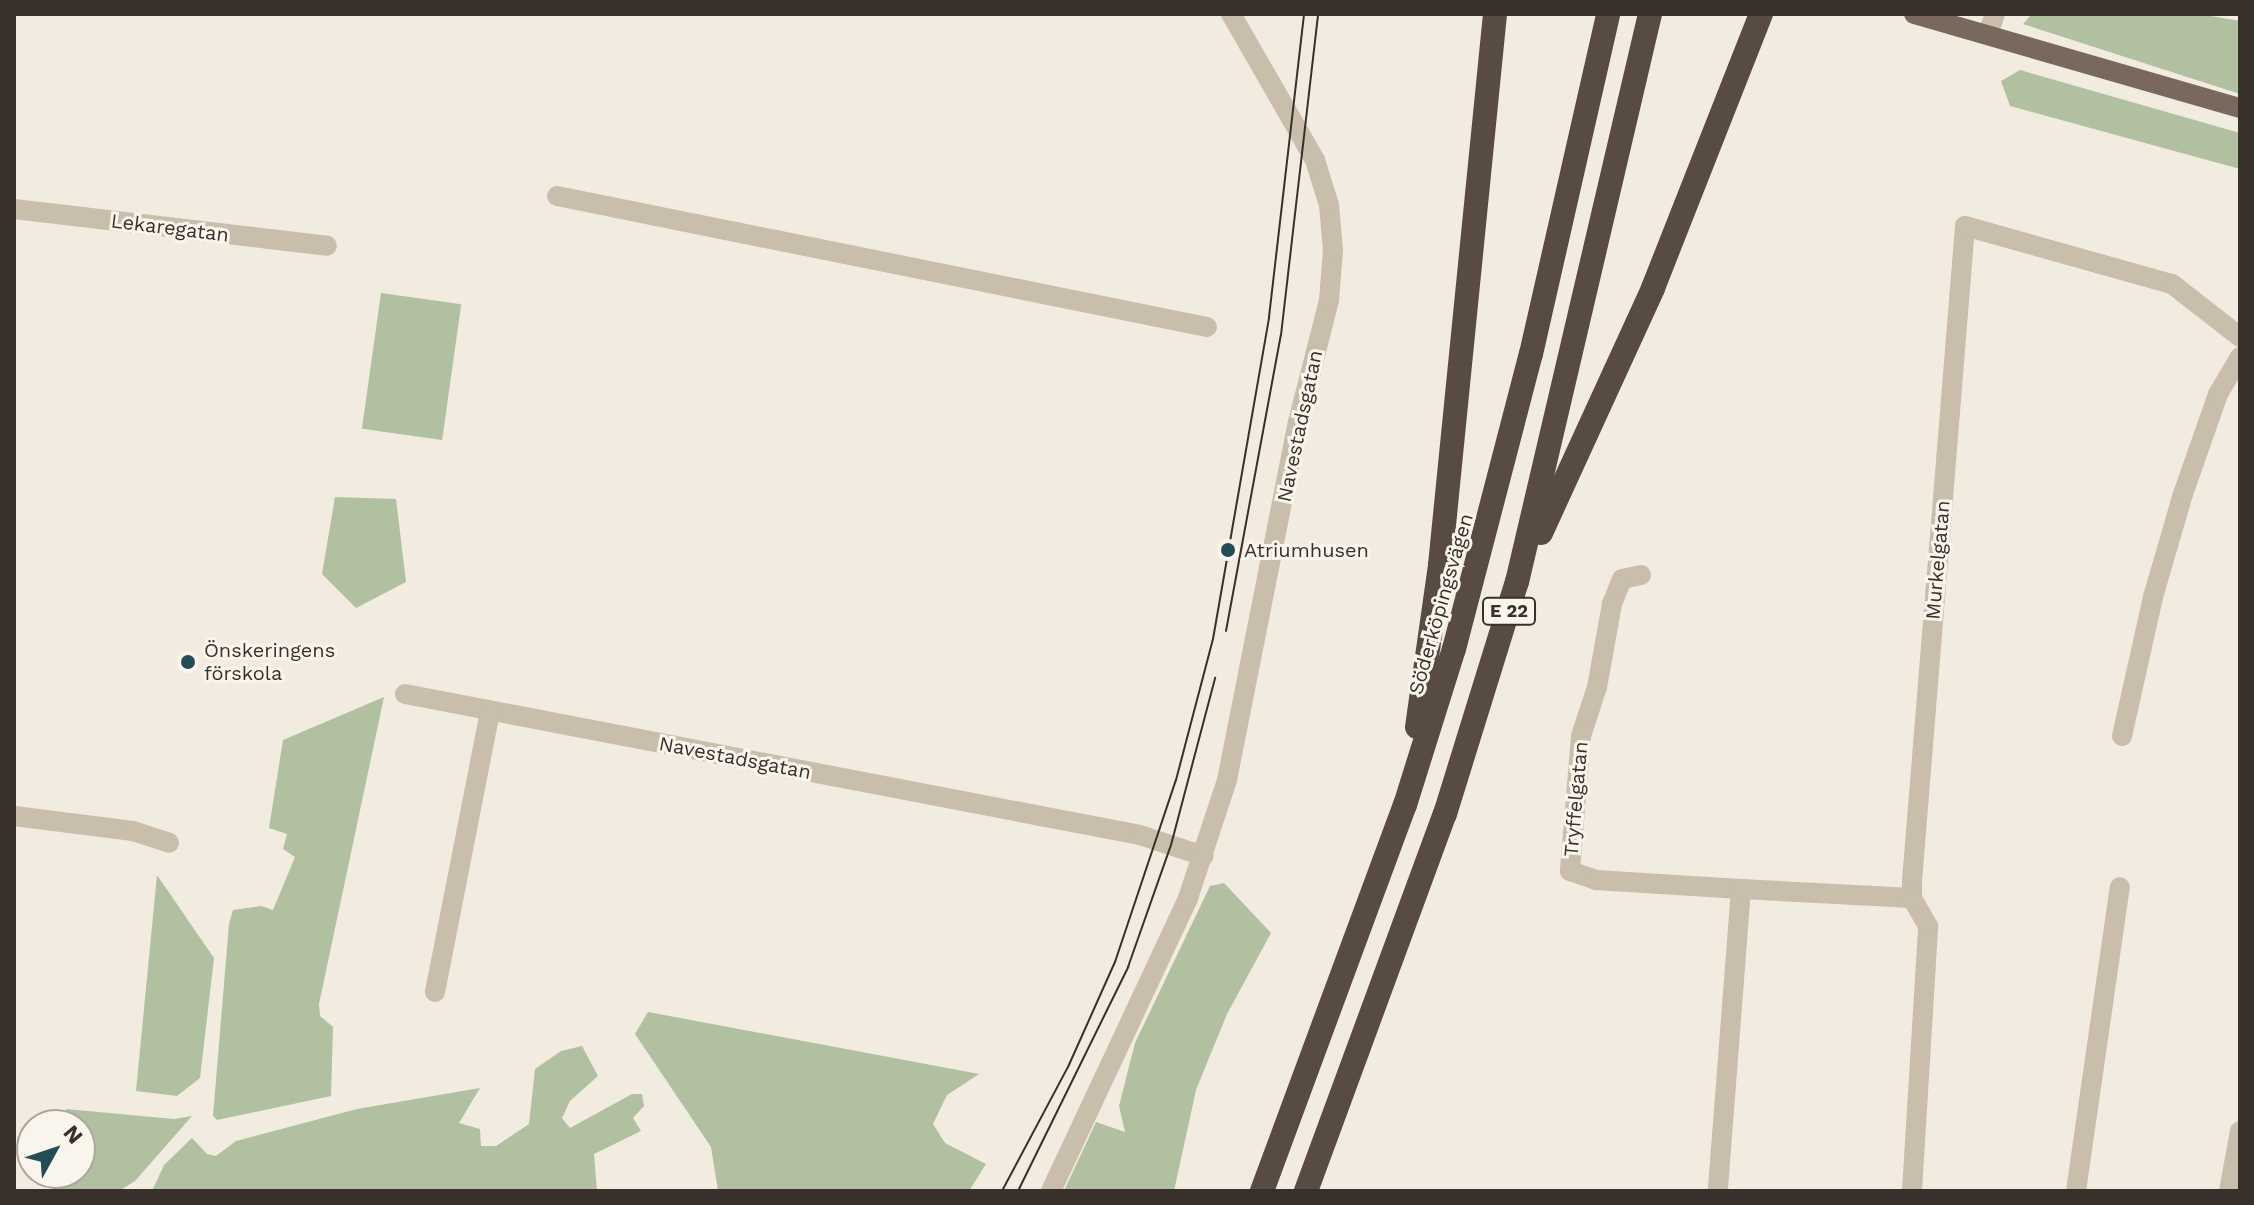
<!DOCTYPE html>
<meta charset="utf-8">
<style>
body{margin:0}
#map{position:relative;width:2254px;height:1205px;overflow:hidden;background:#f2ebdf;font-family:"Work Sans",sans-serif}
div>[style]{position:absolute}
.green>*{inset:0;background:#b1c0a0;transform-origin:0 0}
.minor>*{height:20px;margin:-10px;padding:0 10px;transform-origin:10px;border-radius:10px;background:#c9bdac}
.major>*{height:20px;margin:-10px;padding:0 10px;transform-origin:10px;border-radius:10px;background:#79695c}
.highway>*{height:24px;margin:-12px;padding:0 12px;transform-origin:12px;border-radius:12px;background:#584b42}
.tram>*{height:2px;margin:-1px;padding:0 1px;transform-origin:1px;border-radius:1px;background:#38302a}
.dots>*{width:22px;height:22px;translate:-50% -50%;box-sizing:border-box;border:4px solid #f9f5ec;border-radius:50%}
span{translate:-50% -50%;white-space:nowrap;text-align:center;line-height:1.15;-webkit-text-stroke:6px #f9f5ec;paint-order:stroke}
.shield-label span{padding:2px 6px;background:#f9f5ec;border:2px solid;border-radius:6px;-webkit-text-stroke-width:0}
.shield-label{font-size:18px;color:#38302a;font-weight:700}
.street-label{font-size:20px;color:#38302a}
.poi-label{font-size:20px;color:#38302a}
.left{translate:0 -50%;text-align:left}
.frame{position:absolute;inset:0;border:16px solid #38302a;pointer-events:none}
.north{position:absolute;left:16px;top:1109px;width:80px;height:80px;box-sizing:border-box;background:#f9f5ec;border:2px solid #aca69e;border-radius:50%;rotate:50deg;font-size:22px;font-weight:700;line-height:32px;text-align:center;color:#38302a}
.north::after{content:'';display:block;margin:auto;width:28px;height:36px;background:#224d57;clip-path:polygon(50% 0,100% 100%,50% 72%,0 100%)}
</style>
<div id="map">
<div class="green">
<div style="clip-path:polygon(2032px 14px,2199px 14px,2240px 21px,2240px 94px,2023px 24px)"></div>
<div style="clip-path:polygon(2020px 70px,2240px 133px,2240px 169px,2010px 106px,2001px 81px)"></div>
<div style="left:381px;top:293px;width:81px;height:137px;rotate:8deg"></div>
<div style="clip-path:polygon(335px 497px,396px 499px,406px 582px,356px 608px,322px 574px)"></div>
<div style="clip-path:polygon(384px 697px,319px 1004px,320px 1016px,333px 1027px,331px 1096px,217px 1120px,213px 1116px,229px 924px,233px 910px,261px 906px,273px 910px,295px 857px,283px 849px,287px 834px,269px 828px,283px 740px)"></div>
<div style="clip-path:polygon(157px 875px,214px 958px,200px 1078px,177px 1096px,136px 1091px)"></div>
<div style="clip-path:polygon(1224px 883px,1271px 933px,1227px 1014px,1196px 1090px,1174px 1191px,1064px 1191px,1096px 1122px,1125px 1132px,1119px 1106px,1135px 1043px,1210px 886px)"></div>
<div style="clip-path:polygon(648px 1012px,979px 1074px,947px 1095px,933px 1124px,945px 1143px,986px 1164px,969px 1191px,718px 1191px,711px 1147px,635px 1034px)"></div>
<div style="clip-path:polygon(582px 1046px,598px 1076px,570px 1101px,562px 1118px,570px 1128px,632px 1094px,642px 1094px,644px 1106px,633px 1118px,641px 1131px,594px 1154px,597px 1191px,152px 1191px,164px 1165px,192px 1138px,207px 1154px,216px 1156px,236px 1141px,357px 1109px,480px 1088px,459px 1123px,480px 1129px,481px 1146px,496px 1146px,529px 1124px,535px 1069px,561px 1051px)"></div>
<div style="clip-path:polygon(66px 1109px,174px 1119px,192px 1116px,135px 1181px,119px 1191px,58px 1191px,60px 1173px,80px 1173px,80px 1125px,64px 1125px)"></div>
</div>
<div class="minor">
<div style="left:1988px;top:34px;width:21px;rotate:-71deg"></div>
<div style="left:557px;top:196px;width:663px;rotate:11.39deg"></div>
<div style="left:14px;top:209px;width:315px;rotate:6.7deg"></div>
<div style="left:1641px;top:575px;width:19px;rotate:168deg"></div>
<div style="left:1622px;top:579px;width:27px;rotate:112deg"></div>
<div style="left:1612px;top:604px;width:84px;rotate:100.2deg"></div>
<div style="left:1597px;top:687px;width:52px;rotate:108.1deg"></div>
<div style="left:1581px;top:736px;width:135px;rotate:94.7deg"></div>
<div style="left:1570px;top:871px;width:28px;rotate:19deg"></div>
<div style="left:1596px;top:880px;width:145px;rotate:3.6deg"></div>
<div style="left:1741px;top:889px;width:303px;rotate:94.4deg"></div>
<div style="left:405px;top:694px;width:748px;rotate:10.86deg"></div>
<div style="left:1140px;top:835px;width:67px;rotate:18.2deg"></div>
<div style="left:2122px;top:736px;width:142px;rotate:-77.4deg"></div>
<div style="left:2153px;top:597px;width:107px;rotate:-73.8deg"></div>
<div style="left:2183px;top:494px;width:106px;rotate:-70.7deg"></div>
<div style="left:2218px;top:394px;width:43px;rotate:-59.3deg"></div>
<div style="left:14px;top:816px;width:120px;rotate:7.2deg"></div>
<div style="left:133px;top:831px;width:38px;rotate:18deg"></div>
<div style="left:1741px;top:889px;width:171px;rotate:3deg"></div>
<div style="left:435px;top:992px;width:286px;rotate:-78.9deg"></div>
<div style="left:1051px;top:1191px;width:323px;rotate:-64.9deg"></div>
<div style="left:1188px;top:898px;width:124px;rotate:-71.7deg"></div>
<div style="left:1227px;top:780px;width:365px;rotate:-78.8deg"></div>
<div style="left:1298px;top:422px;width:126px;rotate:-75.7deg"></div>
<div style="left:1329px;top:300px;width:50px;rotate:-85.4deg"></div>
<div style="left:1333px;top:250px;width:45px;rotate:-95.1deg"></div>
<div style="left:1329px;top:205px;width:47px;rotate:-107.3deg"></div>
<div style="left:1315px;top:160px;width:168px;rotate:-119.9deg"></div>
<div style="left:1912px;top:1191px;width:265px;rotate:-86.5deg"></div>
<div style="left:1928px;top:926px;width:32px;rotate:-120deg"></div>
<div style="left:1912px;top:898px;width:17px;rotate:-90deg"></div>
<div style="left:1912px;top:881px;width:657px;rotate:-85.37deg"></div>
<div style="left:1965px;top:226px;width:215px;rotate:15.7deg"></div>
<div style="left:2172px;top:284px;width:86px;rotate:37.9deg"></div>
<div style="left:2076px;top:1191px;width:307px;rotate:-81.8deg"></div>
<div style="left:2229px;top:1191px;width:61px;rotate:-79.6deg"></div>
</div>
<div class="major">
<div style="left:1914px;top:14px;width:339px;rotate:16.1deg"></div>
</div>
<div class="highway">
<div style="left:1541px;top:533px;width:269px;rotate:-65.4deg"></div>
<div style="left:1653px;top:288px;width:295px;rotate:-68.5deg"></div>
<div style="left:1417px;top:727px;width:164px;rotate:-81.9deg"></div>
<div style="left:1440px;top:565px;width:554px;rotate:-84.3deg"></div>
<div style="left:1262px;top:1191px;width:412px;rotate:-69.7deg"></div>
<div style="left:1405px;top:805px;width:164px;rotate:-72.6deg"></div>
<div style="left:1454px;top:649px;width:305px;rotate:-75.4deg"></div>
<div style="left:1531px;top:354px;width:349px;rotate:-77.2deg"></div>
<div style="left:1306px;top:1191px;width:402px;rotate:-69.8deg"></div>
<div style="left:1445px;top:814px;width:243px;rotate:-72.8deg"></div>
<div style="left:1517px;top:582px;width:583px;rotate:-76.82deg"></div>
</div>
<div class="tram">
<div style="left:1226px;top:631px;width:301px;rotate:-79.5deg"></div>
<div style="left:1281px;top:335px;width:323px;rotate:-83.4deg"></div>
<div style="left:1002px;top:1191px;width:140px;rotate:-62deg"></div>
<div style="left:1068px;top:1067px;width:115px;rotate:-65.9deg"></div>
<div style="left:1115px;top:962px;width:192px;rotate:-71.5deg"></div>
<div style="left:1176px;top:780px;width:146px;rotate:-75.3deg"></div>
<div style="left:1213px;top:639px;width:327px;rotate:-80.1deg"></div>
<div style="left:1269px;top:317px;width:305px;rotate:-83.4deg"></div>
<div style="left:1018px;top:1191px;width:250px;rotate:-63.8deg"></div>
<div style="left:1128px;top:967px;width:129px;rotate:-70.6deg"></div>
<div style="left:1171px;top:845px;width:173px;rotate:-75.2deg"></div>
</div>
<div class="dots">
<div style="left:1228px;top:550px;background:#224d57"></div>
<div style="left:188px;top:662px;background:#224d57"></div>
</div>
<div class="shield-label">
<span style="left:1509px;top:611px">E 22</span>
</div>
<div class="street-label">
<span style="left:170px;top:228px;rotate:7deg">Lekaregatan</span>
<span style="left:1300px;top:426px;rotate:-78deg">Navestadsgatan</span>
<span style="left:1938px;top:560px;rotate:-85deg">Murkelgatan</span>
<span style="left:1441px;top:604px;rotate:-74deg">Söderköpingsvägen</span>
<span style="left:735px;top:758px;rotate:11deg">Navestadsgatan</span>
<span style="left:1576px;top:799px;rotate:-85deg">Tryffelgatan</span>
</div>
<div class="poi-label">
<span class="left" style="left:1244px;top:550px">Atriumhusen</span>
<span class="left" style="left:204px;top:662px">Önskeringens<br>förskola</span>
</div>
<div class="frame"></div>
<div class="north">N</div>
</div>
